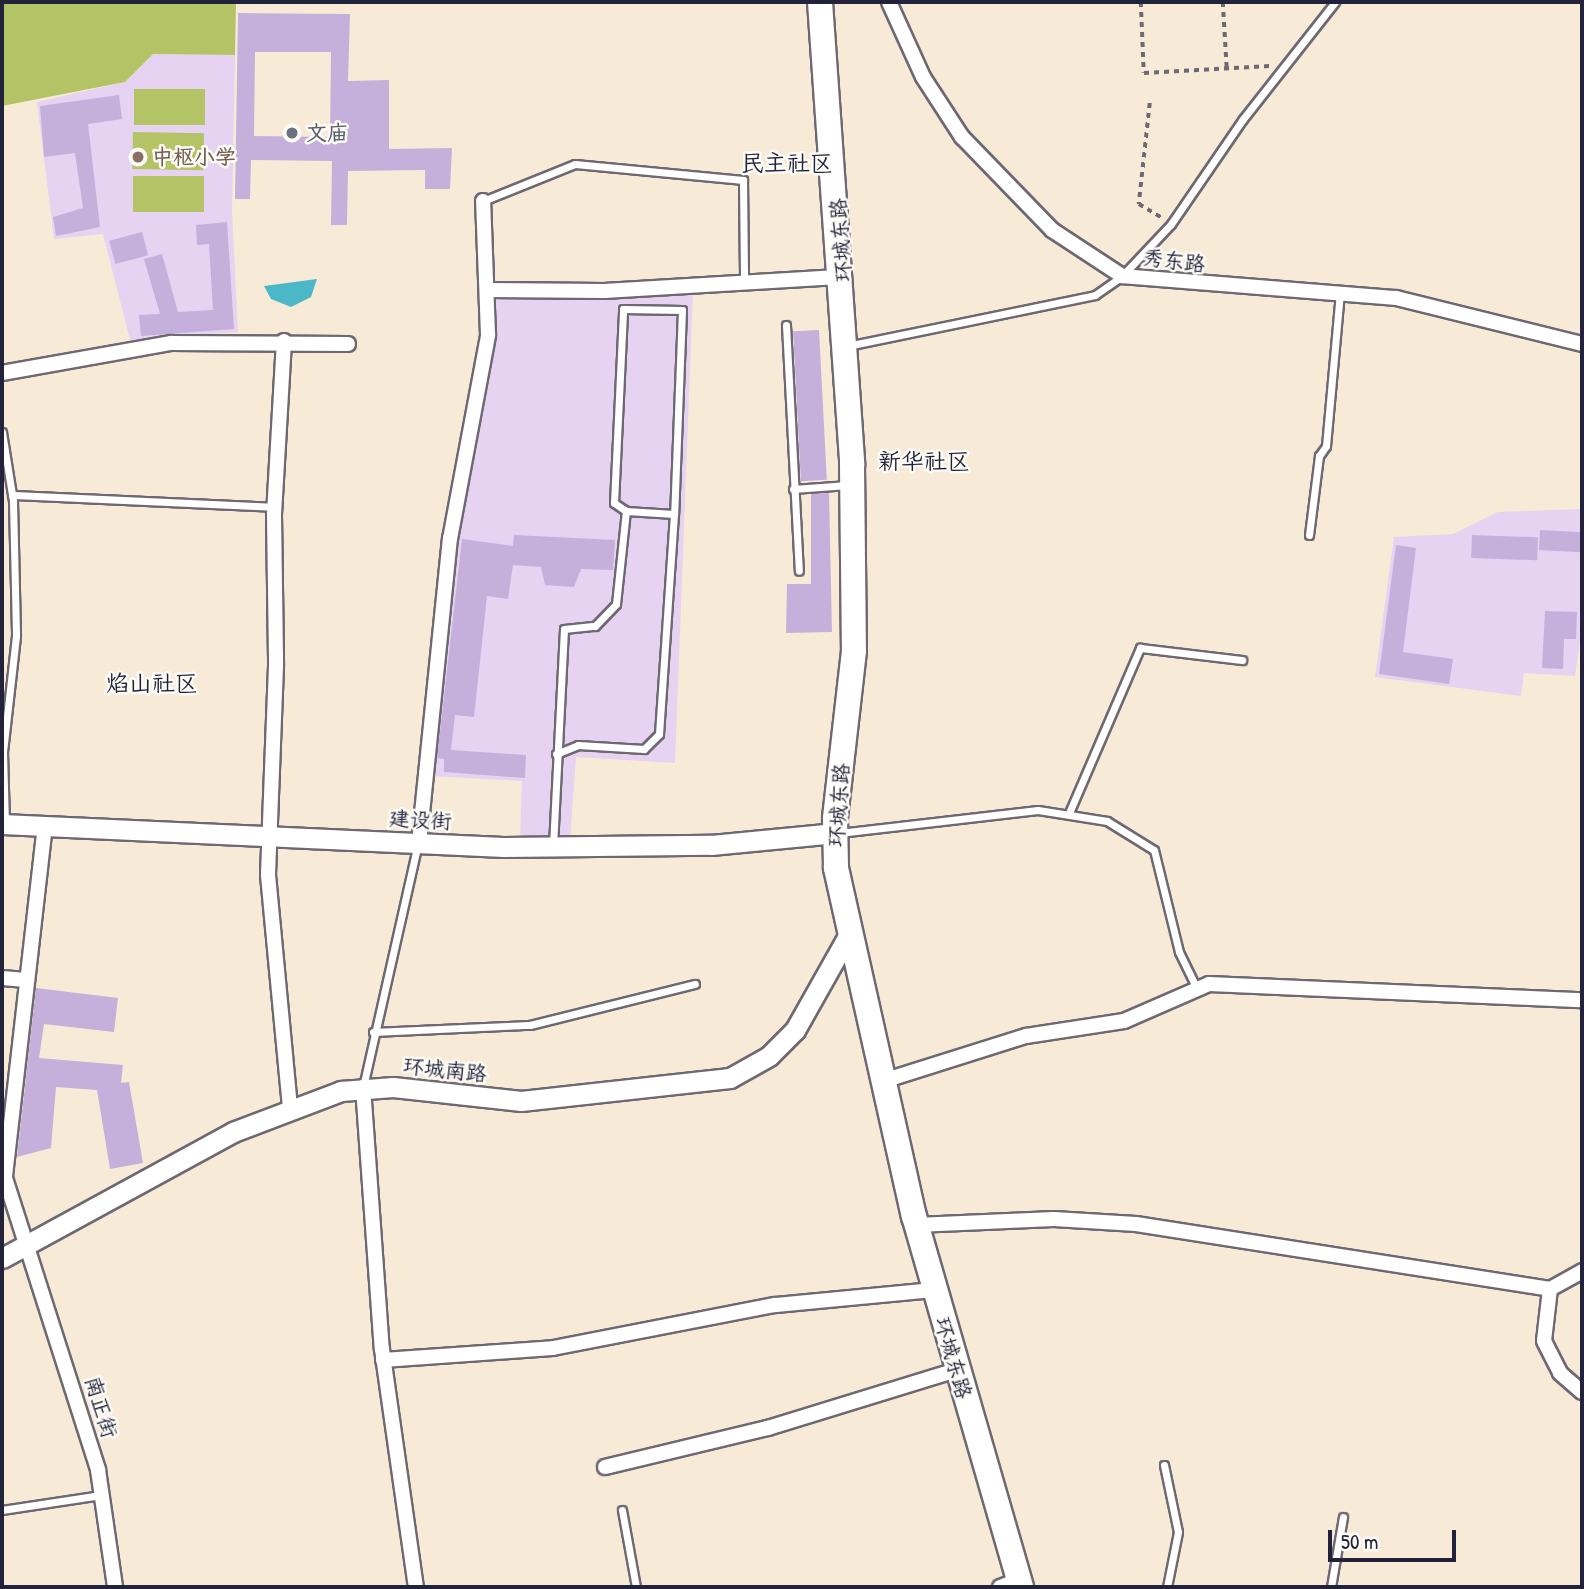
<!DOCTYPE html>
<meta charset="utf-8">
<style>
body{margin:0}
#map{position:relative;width:1584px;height:1589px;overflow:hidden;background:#f7ebd8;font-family:"Patrick Hand","LXGW WenKai TC",sans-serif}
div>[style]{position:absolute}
.built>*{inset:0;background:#e5d3f1}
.green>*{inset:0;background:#b3c366;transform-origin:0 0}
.water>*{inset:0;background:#4cb8c7}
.building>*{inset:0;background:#c5b0dc;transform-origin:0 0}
.path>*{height:3.5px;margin-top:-1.75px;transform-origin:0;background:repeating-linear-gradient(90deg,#6d6872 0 5px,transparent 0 10px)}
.roads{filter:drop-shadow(2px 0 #6d6872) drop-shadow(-2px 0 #6d6872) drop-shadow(0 2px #6d6872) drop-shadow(0 -2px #6d6872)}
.lane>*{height:7px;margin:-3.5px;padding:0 3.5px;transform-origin:3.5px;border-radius:3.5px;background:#fff}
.street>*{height:14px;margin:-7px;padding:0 7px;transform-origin:7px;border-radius:7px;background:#fff}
.secondary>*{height:19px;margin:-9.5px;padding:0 9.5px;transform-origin:9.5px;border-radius:9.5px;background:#fff}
.highway>*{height:24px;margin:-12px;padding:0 12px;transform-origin:12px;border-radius:12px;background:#fff}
.dots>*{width:19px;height:19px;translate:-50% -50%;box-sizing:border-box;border:4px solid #fdfcf7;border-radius:50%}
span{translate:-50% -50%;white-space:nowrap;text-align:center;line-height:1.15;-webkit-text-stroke:5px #fdfcf7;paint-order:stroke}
.worship-label{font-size:21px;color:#5b616d;font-weight:700}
.left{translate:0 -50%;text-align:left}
.education-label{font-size:21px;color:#785e54;font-weight:700}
.street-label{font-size:21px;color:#22223b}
.neighbourhood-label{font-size:23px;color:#22223b}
.frame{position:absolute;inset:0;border:4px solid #22223b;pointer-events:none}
.scale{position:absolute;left:1328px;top:1530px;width:128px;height:32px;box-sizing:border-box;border:4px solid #22223b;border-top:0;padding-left:9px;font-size:21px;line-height:24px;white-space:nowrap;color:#22223b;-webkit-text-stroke:5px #fdfcf7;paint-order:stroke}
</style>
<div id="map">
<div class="built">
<div style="clip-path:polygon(153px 54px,235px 55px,232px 211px,238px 332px,130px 340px,103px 234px,54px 239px,37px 102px,125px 82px)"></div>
<div style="clip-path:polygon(693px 290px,675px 763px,576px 757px,570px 840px,520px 840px,522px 781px,427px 776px,460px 497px,494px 293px)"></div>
<div style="clip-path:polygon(1582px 509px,1582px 627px,1575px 676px,1524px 673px,1521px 696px,1375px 677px,1394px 537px,1453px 534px,1498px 512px)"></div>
</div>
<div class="green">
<div style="clip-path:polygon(2px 2px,236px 2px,235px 55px,153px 54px,125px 82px,2px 106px)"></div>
<div style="left:134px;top:89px;width:71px;height:36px"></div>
<div style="left:133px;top:132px;width:71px;height:37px;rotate:1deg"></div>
<div style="left:133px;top:176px;width:71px;height:36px"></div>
</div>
<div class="water">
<div style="clip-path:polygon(317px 279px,311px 297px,291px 307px,271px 299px,264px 286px)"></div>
</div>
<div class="building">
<div style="clip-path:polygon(evenodd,238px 13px,350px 14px,348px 81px,389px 80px,389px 149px,452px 148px,450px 189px,425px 189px,425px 170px,348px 171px,347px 225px,331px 225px,332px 161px,251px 160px,250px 199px,235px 199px,238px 13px,255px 52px,331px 52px,330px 137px,254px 136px,255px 52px)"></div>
<div style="clip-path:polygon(119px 95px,122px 119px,88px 124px,100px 227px,56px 236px,53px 217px,83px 208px,75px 153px,44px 157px,40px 106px)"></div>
<div style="clip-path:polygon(227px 222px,234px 329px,141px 336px,139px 315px,160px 314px,144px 259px,162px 254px,178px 312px,213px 310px,209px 244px,197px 245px,196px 225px)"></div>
<div style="left:142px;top:232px;width:24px;height:34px;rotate:75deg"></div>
<div style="left:819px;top:330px;width:150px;height:26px;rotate:87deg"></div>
<div style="clip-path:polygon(829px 493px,832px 632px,786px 633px,787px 584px,811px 584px,811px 494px)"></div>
<div style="left:1540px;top:530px;width:42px;height:20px;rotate:3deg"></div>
<div style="clip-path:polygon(514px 535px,615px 540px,613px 570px,581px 569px,574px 587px,545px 585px,541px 567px,513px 565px,508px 599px,487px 596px,474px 717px,455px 715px,451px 750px,526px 755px,525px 778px,444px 772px,444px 759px,437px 758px,462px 539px,513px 546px)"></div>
<div style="left:1472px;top:535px;width:66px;height:23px;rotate:2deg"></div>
<div style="clip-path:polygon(1396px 545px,1416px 548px,1403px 652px,1453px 659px,1449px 684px,1379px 674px)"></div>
<div style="clip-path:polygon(1545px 611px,1577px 612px,1576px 639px,1564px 639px,1563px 669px,1542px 668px)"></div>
<div style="clip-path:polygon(36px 988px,118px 998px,114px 1032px,44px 1024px,39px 1058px,123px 1065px,121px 1083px,129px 1082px,143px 1163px,110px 1169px,97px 1090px,56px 1087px,51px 1148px,17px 1157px)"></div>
</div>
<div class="path">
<div style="left:1141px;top:2px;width:71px;rotate:87.6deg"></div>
<div style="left:1144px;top:73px;width:126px;rotate:-3.2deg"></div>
<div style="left:1223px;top:2px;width:67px;rotate:86.6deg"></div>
<div style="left:1150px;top:103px;width:102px;rotate:96.2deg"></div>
<div style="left:1139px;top:204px;width:29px;rotate:31deg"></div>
</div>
<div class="roads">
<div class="lane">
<div style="left:483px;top:201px;width:99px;rotate:-21.9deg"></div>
<div style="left:575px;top:164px;width:169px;rotate:5.4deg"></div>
<div style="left:743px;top:180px;width:102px;rotate:89.4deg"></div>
<div style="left:786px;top:325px;width:246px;rotate:87deg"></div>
<div style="left:847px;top:346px;width:253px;rotate:-11.6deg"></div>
<div style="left:1095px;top:295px;width:33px;rotate:-35deg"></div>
<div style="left:1122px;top:276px;width:71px;rotate:-46.7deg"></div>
<div style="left:1171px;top:224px;width:127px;rotate:-55.6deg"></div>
<div style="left:1243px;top:119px;width:149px;rotate:-51.8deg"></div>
<div style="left:2px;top:432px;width:70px;rotate:80.9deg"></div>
<div style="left:13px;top:501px;width:135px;rotate:88.7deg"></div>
<div style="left:16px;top:636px;width:117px;rotate:96.4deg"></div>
<div style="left:3px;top:752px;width:70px;rotate:88.4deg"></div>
<div style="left:793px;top:489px;width:55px;rotate:-4.2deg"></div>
<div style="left:12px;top:495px;width:262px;rotate:2.6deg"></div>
<div style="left:1309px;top:535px;width:80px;rotate:-82.8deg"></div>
<div style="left:1319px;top:456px;width:12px;rotate:-55deg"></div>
<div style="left:1326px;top:446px;width:154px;rotate:-84.8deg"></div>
<div style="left:556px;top:754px;width:24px;rotate:-22deg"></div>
<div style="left:578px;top:745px;width:66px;rotate:3.5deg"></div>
<div style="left:644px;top:749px;width:21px;rotate:-45deg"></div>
<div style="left:659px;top:734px;width:221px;rotate:-86.1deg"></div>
<div style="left:674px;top:514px;width:48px;rotate:-176.4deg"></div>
<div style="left:626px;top:511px;width:14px;rotate:-146deg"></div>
<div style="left:614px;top:503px;width:194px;rotate:-87.3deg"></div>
<div style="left:623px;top:309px;width:59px;rotate:1deg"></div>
<div style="left:682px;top:310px;width:204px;rotate:92.2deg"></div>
<div style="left:1069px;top:813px;width:180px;rotate:-66.7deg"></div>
<div style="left:1140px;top:648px;width:103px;rotate:6.7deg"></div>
<div style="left:839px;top:833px;width:200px;rotate:-6.6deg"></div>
<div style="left:1038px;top:810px;width:70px;rotate:9.1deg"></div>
<div style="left:1107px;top:821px;width:55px;rotate:31.7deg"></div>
<div style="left:1154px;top:850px;width:105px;rotate:76.2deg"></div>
<div style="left:1179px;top:952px;width:39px;rotate:64deg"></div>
<div style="left:553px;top:846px;width:217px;rotate:-87.1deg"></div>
<div style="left:564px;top:629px;width:31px;rotate:-6deg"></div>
<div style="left:595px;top:626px;width:30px;rotate:-46deg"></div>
<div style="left:616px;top:604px;width:94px;rotate:-83.9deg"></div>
<div style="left:373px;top:1032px;width:157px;rotate:-2.6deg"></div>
<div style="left:530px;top:1025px;width:170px;rotate:-14deg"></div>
<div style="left:363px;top:1087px;width:250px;rotate:-77.3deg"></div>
<div style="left:1164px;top:1465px;width:68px;rotate:78.2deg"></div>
<div style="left:1178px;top:1532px;width:56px;rotate:101.3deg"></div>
<div style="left:2px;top:1510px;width:100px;rotate:-8.6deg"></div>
<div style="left:622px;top:1510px;width:78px;rotate:79.7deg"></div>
<div style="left:1331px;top:1587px;width:71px;rotate:-80.3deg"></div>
</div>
<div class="street">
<div style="left:889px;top:2px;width:82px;rotate:65.6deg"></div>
<div style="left:923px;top:77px;width:72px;rotate:57deg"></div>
<div style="left:962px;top:137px;width:129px;rotate:45.9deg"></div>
<div style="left:1052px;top:230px;width:84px;rotate:33.3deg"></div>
<div style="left:1122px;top:276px;width:275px;rotate:4.6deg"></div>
<div style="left:1396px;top:298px;width:192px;rotate:13.9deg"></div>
<div style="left:489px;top:290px;width:115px;rotate:0.5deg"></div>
<div style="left:604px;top:291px;width:239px;rotate:-3.4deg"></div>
<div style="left:284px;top:341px;width:174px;rotate:93.3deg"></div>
<div style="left:274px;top:515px;width:151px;rotate:89.2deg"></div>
<div style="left:276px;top:666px;width:209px;rotate:92.2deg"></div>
<div style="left:268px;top:875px;width:234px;rotate:84.6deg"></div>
<div style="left:2px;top:373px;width:172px;rotate:-10.1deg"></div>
<div style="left:171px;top:343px;width:177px;rotate:0.3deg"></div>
<div style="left:45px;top:825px;width:355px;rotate:96.5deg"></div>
<div style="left:5px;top:1178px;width:306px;rotate:72.3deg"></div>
<div style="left:98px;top:1470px;width:118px;rotate:81.7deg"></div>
<div style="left:419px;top:843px;width:306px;rotate:-84.2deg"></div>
<div style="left:450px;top:539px;width:208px;rotate:-79.4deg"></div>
<div style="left:488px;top:335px;width:134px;rotate:-92.1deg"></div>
<div style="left:2px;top:978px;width:24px;rotate:5deg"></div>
<div style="left:883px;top:1081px;width:150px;rotate:-17.5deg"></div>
<div style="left:1026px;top:1036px;width:99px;rotate:-8.7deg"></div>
<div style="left:1124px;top:1021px;width:93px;rotate:-23.5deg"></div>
<div style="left:1209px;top:984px;width:373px;rotate:2.5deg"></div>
<div style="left:363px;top:1087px;width:263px;rotate:85.9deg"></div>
<div style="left:382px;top:1349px;width:240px;rotate:81.9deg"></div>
<div style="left:916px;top:1225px;width:138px;rotate:-2.5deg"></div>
<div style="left:1054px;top:1219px;width:82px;rotate:3.5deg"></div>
<div style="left:1136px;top:1224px;width:419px;rotate:8.9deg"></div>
<div style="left:1550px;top:1289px;width:37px;rotate:-29deg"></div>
<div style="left:1550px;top:1289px;width:52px;rotate:96.6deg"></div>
<div style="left:1544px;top:1341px;width:36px;rotate:63deg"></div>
<div style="left:1560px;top:1373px;width:29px;rotate:41deg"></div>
<div style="left:383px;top:1360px;width:170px;rotate:-4deg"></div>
<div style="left:553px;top:1348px;width:226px;rotate:-11deg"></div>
<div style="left:775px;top:1305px;width:160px;rotate:-5.4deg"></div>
<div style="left:605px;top:1467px;width:168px;rotate:-13.5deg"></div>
<div style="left:768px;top:1428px;width:197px;rotate:-17.1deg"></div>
<div style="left:1000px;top:1587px;width:19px;rotate:-21deg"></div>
</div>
<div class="secondary">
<div style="left:2px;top:824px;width:502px;rotate:2.63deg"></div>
<div style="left:503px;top:847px;width:208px;rotate:-0.6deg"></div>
<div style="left:711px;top:845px;width:125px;rotate:-5.5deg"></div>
<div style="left:2px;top:1258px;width:263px;rotate:-28.6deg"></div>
<div style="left:233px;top:1132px;width:116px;rotate:-20.8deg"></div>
<div style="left:341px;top:1091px;width:52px;rotate:-4.4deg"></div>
<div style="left:393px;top:1087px;width:129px;rotate:6.2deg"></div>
<div style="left:521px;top:1101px;width:210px;rotate:-6.3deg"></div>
<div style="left:730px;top:1078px;width:45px;rotate:-29.4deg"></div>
<div style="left:769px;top:1056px;width:37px;rotate:-45deg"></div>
<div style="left:795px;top:1030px;width:110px;rotate:-60.6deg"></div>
</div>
<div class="highway">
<div style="left:820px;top:2px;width:464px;rotate:86deg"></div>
<div style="left:852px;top:465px;width:186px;rotate:89.4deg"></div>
<div style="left:854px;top:651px;width:169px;rotate:96.5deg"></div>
<div style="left:835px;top:819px;width:49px;rotate:88.8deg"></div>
<div style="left:836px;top:868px;width:357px;rotate:77.4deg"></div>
<div style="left:914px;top:1216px;width:386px;rotate:73.9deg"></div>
</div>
</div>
<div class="dots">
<div style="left:292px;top:133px;background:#6b7280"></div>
<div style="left:138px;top:157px;background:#8d6e63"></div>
</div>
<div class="worship-label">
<span class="left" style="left:306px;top:133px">文庙</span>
</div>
<div class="education-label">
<span class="left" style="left:152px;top:157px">中枢小学</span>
</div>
<div class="street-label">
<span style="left:841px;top:240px;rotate:-94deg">环城东路</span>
<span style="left:1174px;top:261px;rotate:7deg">秀东路</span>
<span style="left:839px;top:805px;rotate:-86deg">环城东路</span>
<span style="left:420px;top:820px;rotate:3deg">建设街</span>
<span style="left:445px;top:1070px;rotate:6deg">环城南路</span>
<span style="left:953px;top:1358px;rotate:74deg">环城东路</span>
<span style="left:101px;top:1407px;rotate:73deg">南正街</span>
</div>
<div class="neighbourhood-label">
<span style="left:787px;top:163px">民主社区</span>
<span style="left:924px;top:461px">新华社区</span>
<span style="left:152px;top:683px">焰山社区</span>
</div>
<div class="frame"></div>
<div class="scale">50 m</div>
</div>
